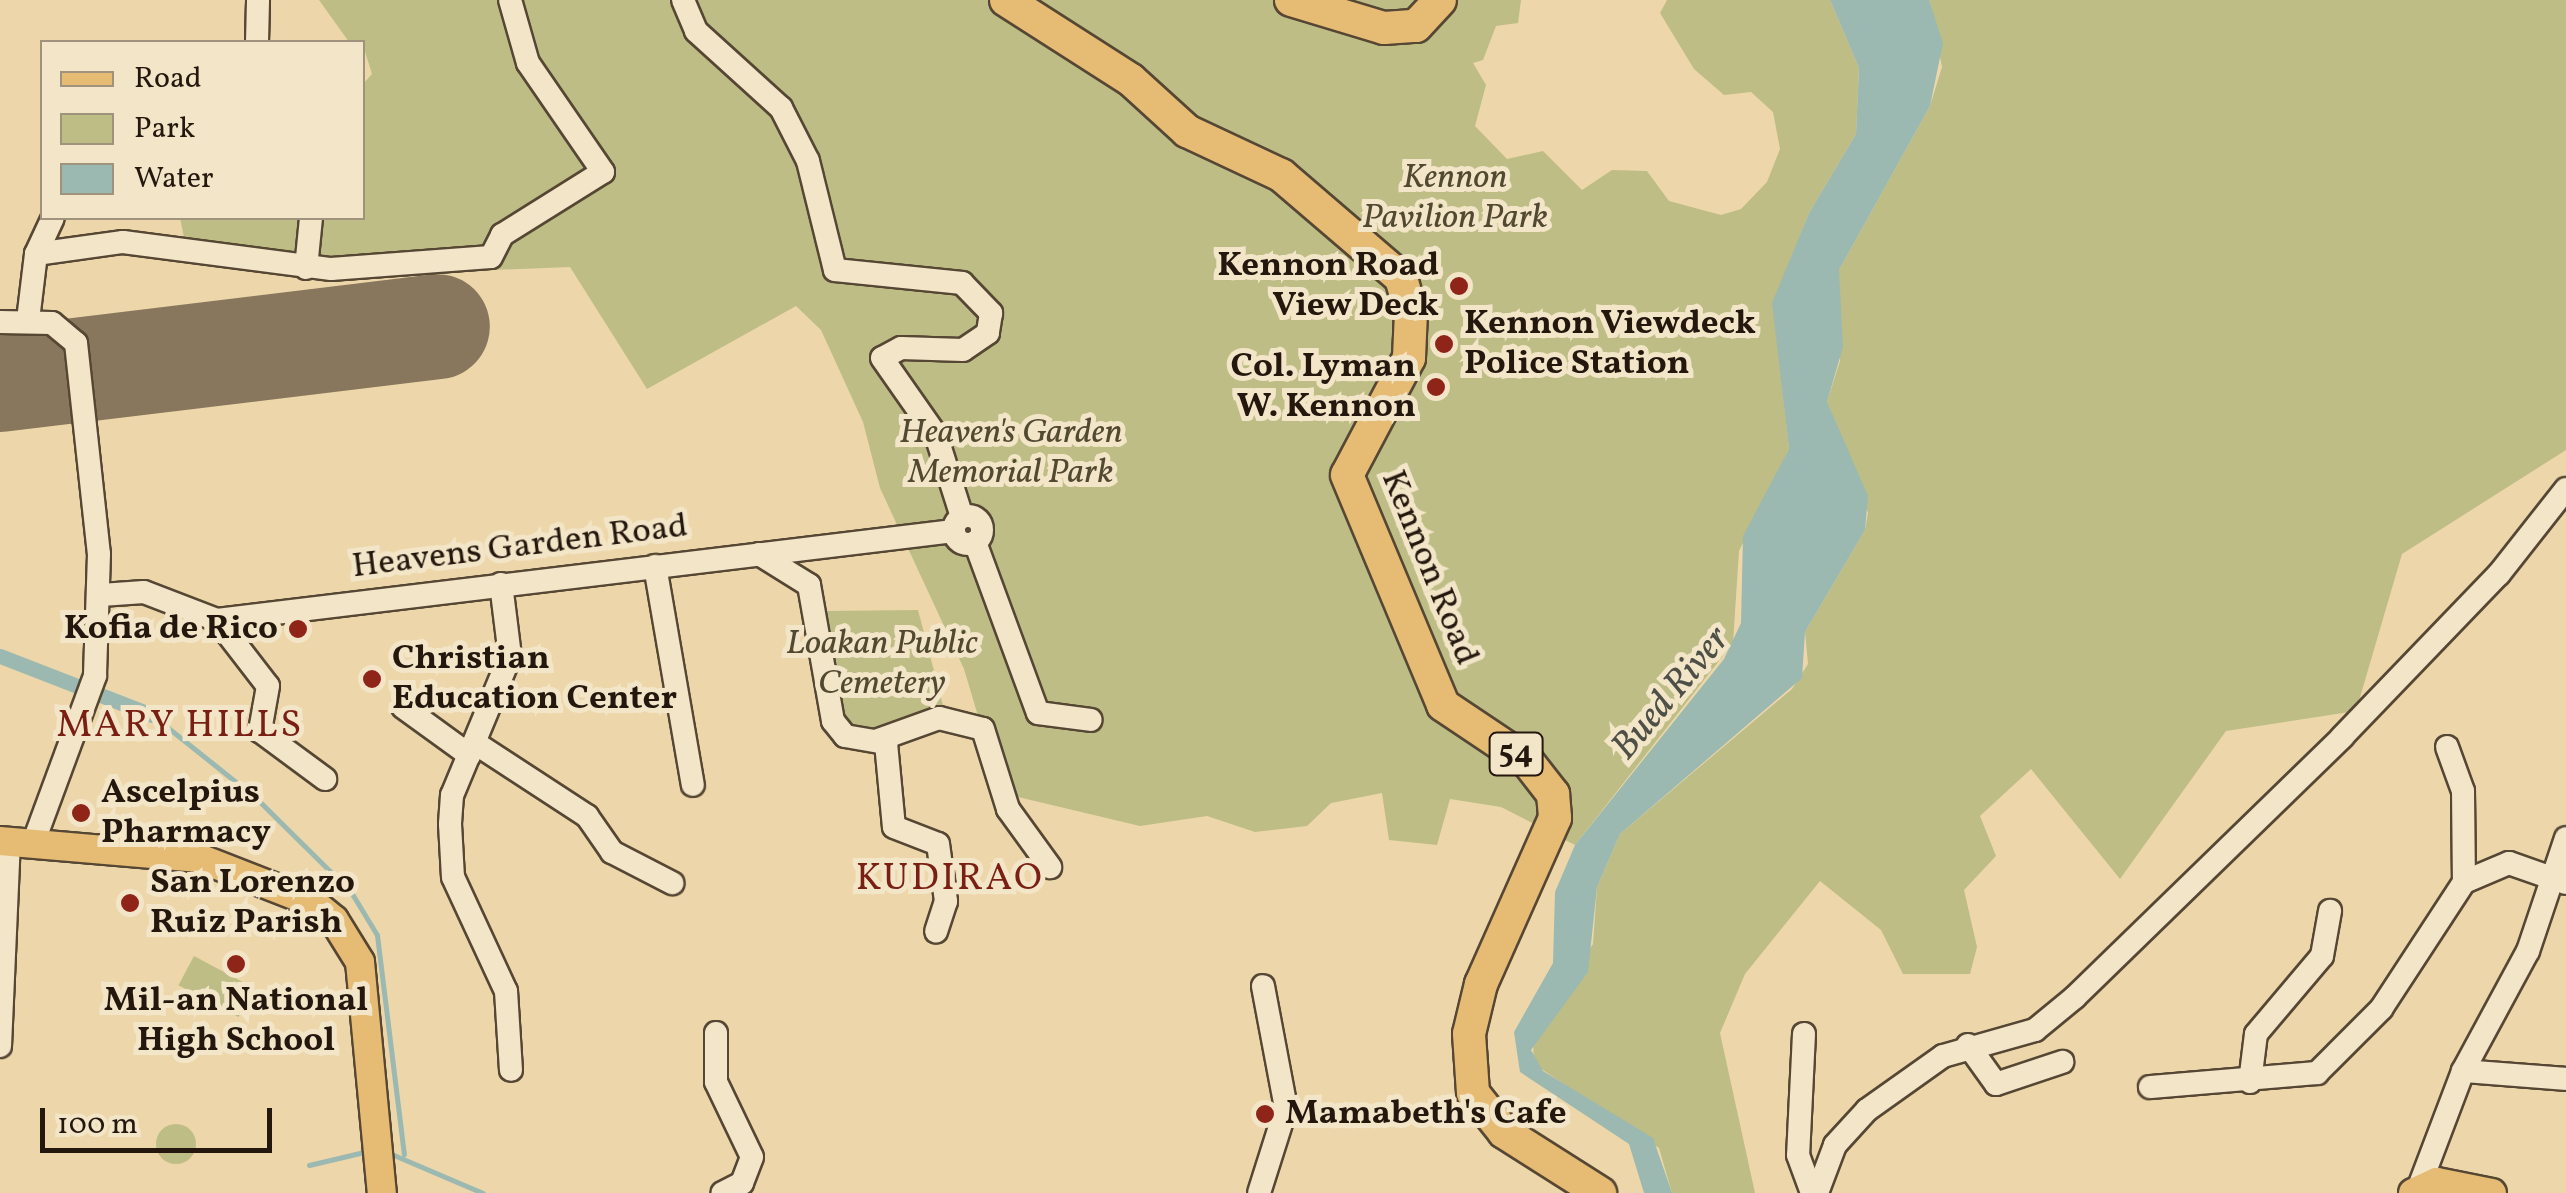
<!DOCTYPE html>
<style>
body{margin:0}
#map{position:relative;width:2566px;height:1193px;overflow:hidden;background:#edd7aa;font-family:Vollkorn,serif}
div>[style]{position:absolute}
.green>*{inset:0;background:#bdbd85;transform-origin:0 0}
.round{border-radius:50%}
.water>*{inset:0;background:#9bb8b1}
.stream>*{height:5px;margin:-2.5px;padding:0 2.5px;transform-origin:2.5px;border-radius:2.5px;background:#9bb8b1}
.canal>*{height:15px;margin:-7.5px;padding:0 7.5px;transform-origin:7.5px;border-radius:7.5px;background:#9bb8b1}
.runway>*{height:105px;margin:-52.5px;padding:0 52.5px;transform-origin:52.5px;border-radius:52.5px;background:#88775c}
.roads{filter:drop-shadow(2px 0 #564734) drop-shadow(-2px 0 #564734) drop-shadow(0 2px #564734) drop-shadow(0 -2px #564734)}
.minor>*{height:22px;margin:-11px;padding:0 11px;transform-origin:11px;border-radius:11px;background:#f3e5c8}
.minor>.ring{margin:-11px;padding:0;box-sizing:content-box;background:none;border:22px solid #f3e5c8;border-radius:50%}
.major>*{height:28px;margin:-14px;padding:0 14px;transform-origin:14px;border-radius:14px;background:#e6bc75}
.highway>*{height:32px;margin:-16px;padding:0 16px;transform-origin:16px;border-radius:16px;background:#e6bc75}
.dots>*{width:28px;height:28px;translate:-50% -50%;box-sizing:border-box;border:5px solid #f3e5c8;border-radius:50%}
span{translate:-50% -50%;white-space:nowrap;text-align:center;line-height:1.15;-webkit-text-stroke:10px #f3e5c8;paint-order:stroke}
.shield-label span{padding:2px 8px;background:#f3e5c8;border:2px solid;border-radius:8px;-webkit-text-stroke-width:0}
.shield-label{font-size:32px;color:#24170d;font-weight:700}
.park-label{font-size:35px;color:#524931;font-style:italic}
.poi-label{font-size:35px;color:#24170d;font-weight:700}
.right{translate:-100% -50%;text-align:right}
.left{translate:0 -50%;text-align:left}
.street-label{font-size:35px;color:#24170d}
.water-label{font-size:38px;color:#4e4f46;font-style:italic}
.neighbourhood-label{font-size:38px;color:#7a1f14;letter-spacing:2.5px}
.legend{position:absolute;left:40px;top:40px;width:325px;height:180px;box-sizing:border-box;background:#f3e5c8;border:2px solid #a0937d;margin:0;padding:12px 18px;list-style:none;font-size:30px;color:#24170d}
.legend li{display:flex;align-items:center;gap:20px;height:50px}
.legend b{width:50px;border:2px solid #a0937d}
.scale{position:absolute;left:40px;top:1108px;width:232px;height:45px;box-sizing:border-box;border:5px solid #24170d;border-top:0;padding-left:12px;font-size:30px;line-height:35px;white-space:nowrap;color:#24170d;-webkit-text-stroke:8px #f3e5c8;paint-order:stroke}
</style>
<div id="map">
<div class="green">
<div style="clip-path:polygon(319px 0,1521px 0,1518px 23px,1496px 26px,1483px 60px,1473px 63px,1486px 85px,1475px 126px,1507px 159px,1543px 151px,1582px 190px,1612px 170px,1647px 171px,1669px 201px,1721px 215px,1741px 209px,1767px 182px,1780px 149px,1773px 112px,1751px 92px,1724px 95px,1694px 69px,1660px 13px,1667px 0,1830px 0,1859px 68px,1856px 134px,1809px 213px,1773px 303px,1789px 449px,1739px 551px,1733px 643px,1575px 845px,1501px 807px,1450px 799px,1437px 845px,1389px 840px,1382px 793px,1331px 803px,1307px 826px,1255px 832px,1207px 816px,1140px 826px,1001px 793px,964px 669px,880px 488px,863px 422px,821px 330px,796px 306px,647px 389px,570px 267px,339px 276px,188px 256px,180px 218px,362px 218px,363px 84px,372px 74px,362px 42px,349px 42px)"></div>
<div style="clip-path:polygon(1929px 0,2566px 0,2566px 450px,2402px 554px,2356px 711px,2226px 731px,2120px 879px,2031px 769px,1980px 816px,1996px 856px,1964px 890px,1977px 947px,1970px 974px,1903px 974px,1881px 930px,1820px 881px,1745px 974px,1720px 1033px,1755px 1193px,1672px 1193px,1659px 1148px,1534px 1064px,1533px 1041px,1593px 944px,1597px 887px,1620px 834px,1792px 689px,1808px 664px,1805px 632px,1865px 530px,1868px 513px,1827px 402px,1840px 361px,1839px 270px,1930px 106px,1942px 67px)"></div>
<div style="clip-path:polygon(918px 610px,944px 709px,871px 731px,843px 722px,824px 611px)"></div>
<div style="left:194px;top:956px;width:68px;height:33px;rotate:28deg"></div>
<div class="round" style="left:156px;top:1124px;width:40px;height:40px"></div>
</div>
<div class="water">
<div style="clip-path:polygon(1830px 0,1929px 0,1943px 43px,1930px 106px,1839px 270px,1843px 347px,1827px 402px,1868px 496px,1865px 530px,1805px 632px,1802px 678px,1620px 834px,1597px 887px,1588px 972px,1531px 1050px,1543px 1071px,1653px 1138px,1672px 1193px,1644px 1193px,1629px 1144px,1520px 1072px,1514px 1032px,1553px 963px,1555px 892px,1575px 845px,1724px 659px,1741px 623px,1743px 536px,1789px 449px,1772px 303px,1809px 213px,1856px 134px,1859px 68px)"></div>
</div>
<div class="stream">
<div style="left:152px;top:715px;width:133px;rotate:38.6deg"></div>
<div style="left:256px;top:798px;width:134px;rotate:44.7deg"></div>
<div style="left:351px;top:892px;width:50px;rotate:58.8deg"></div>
<div style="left:377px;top:935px;width:221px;rotate:83deg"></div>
<div style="left:389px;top:1153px;width:102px;rotate:23.1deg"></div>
<div style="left:309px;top:1165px;width:61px;rotate:-13.3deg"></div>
</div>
<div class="canal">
<div style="left:0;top:656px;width:163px;rotate:21.2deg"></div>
</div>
<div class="runway">
<div style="left:0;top:379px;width:440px;rotate:-6.9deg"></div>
</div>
<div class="roads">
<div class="minor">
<div style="left:683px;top:0;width:34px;rotate:67deg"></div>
<div style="left:696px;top:31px;width:115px;rotate:42.2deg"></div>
<div style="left:781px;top:108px;width:59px;rotate:63deg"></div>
<div style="left:808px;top:161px;width:112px;rotate:76.1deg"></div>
<div style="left:835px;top:270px;width:128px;rotate:5.8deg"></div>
<div style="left:962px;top:283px;width:42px;rotate:46deg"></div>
<div style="left:991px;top:313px;width:20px;rotate:99deg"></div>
<div style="left:988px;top:333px;width:30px;rotate:146deg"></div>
<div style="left:963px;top:350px;width:62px;rotate:-178.2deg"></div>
<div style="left:901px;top:348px;width:21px;rotate:152deg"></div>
<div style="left:882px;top:358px;width:94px;rotate:55deg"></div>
<div style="left:936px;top:435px;width:86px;rotate:72.4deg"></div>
<div style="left:257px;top:42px;width:42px;rotate:-88.6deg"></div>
<div style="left:36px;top:254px;width:88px;rotate:-7.9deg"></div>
<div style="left:123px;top:242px;width:210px;rotate:7.4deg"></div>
<div style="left:331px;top:269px;width:160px;rotate:-4.3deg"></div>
<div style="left:491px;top:257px;width:25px;rotate:-63deg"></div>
<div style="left:502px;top:235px;width:119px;rotate:-32deg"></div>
<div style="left:603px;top:172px;width:132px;rotate:-124.5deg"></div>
<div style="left:528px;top:63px;width:66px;rotate:-105.9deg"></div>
<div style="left:306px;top:268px;width:50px;rotate:-84.3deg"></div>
<div style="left:28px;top:320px;width:66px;rotate:-83.1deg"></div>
<div style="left:36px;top:254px;width:40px;rotate:-65deg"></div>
<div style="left:0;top:322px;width:52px;rotate:1.1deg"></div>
<div style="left:52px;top:323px;width:31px;rotate:40deg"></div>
<div style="left:76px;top:343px;width:212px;rotate:83.8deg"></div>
<div style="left:99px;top:554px;width:122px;rotate:91.9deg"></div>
<div style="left:95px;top:676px;width:179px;rotate:110.3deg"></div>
<div class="ring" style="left:954px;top:516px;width:6px;height:6px"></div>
<div style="left:975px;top:542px;width:182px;rotate:69.8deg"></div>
<div style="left:1038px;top:713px;width:53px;rotate:7.5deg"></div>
<div style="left:759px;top:554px;width:59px;rotate:31.8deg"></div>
<div style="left:809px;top:585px;width:138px;rotate:80deg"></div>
<div style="left:833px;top:721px;width:19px;rotate:51deg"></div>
<div style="left:845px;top:736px;width:42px;rotate:9.7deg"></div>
<div style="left:886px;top:743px;width:84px;rotate:84.6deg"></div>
<div style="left:894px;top:827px;width:47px;rotate:21.1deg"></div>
<div style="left:938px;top:844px;width:58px;rotate:82deg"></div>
<div style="left:946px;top:901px;width:32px;rotate:108deg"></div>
<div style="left:655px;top:566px;width:222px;rotate:80.2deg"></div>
<div style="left:501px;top:584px;width:73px;rotate:82.9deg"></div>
<div style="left:510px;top:656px;width:151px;rotate:112.6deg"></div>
<div style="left:452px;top:795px;width:29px;rotate:94deg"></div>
<div style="left:450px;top:824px;width:53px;rotate:86.8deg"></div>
<div style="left:453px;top:877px;width:126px;rotate:65.1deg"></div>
<div style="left:506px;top:991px;width:79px;rotate:86.4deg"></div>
<div style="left:101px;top:595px;width:43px;rotate:-4deg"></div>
<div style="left:144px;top:592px;width:78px;rotate:21deg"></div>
<div style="left:217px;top:620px;width:742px;rotate:-6.89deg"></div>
<div style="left:217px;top:620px;width:83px;rotate:52.3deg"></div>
<div style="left:268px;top:686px;width:46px;rotate:100.1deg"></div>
<div style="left:260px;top:731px;width:81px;rotate:36.4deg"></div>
<div style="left:403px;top:707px;width:82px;rotate:36deg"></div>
<div style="left:878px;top:740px;width:65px;rotate:-19.8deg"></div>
<div style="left:939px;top:718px;width:45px;rotate:14deg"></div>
<div style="left:983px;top:729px;width:84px;rotate:72.6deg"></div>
<div style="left:1008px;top:809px;width:72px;rotate:54.1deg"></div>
<div style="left:475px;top:743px;width:134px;rotate:33.1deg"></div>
<div style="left:587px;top:816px;width:44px;rotate:55.2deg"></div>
<div style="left:612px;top:852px;width:68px;rotate:27.3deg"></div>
<div style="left:2447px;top:747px;width:47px;rotate:70deg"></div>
<div style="left:2463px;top:791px;width:91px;rotate:89.4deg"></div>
<div style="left:716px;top:1033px;width:49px;rotate:90deg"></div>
<div style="left:716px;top:1082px;width:83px;rotate:64.4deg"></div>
<div style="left:752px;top:1157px;width:28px;rotate:111deg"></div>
<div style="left:742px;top:1183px;width:22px;rotate:153deg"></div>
<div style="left:1804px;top:1034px;width:121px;rotate:92.8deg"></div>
<div style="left:1798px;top:1155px;width:40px;rotate:69.8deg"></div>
<div style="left:1968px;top:1045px;width:48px;rotate:54.3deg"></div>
<div style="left:1996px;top:1084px;width:70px;rotate:-18.4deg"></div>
<div style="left:0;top:1046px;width:204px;rotate:-87.5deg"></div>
<div style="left:2463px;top:1071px;width:103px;rotate:4.4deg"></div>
<div style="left:2250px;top:1082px;width:48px;rotate:-82.9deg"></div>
<div style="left:2256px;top:1034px;width:102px;rotate:-49.8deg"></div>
<div style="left:2322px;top:956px;width:46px;rotate:-79.9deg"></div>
<div style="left:2150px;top:1087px;width:168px;rotate:-4.8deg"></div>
<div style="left:2317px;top:1073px;width:91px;rotate:-45deg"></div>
<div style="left:2381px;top:1009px;width:152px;rotate:-56.8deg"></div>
<div style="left:2464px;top:882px;width:49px;rotate:-22.9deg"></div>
<div style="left:2509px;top:863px;width:60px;rotate:19.3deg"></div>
<div style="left:2419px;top:1187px;width:124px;rotate:-69.2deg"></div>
<div style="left:2463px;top:1071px;width:136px;rotate:-61.6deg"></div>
<div style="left:2528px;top:951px;width:119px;rotate:-71.4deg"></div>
<div style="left:1259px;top:1193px;width:89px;rotate:-72.4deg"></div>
<div style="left:1286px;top:1108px;width:124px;rotate:-100.7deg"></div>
<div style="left:1817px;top:1193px;width:51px;rotate:-69.4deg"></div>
<div style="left:1835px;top:1145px;width:47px;rotate:-47.6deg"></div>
<div style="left:1867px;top:1110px;width:93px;rotate:-35.4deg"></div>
<div style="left:1943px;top:1056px;width:96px;rotate:-15.8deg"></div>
<div style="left:2035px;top:1030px;width:52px;rotate:-39.5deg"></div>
<div style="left:2075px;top:997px;width:373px;rotate:-44.2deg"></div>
<div style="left:2342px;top:737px;width:226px;rotate:-46.1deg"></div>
<div style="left:2499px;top:574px;width:108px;rotate:-51.8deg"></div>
</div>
<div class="major">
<div style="left:0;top:841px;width:200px;rotate:4.9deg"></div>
<div style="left:199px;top:858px;width:121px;rotate:21.3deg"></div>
<div style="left:312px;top:902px;width:28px;rotate:39deg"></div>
<div style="left:334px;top:920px;width:49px;rotate:58.2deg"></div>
<div style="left:360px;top:962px;width:232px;rotate:84.6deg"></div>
<div style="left:2413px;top:1193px;width:26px;rotate:-25deg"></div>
<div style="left:2437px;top:1182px;width:56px;rotate:11.3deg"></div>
</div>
<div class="highway">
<div style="left:1006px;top:0;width:148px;rotate:32.6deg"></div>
<div style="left:1131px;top:80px;width:76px;rotate:42.3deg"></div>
<div style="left:1187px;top:131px;width:104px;rotate:25.1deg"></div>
<div style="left:1281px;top:175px;width:158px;rotate:40.6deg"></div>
<div style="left:1401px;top:278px;width:35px;rotate:74deg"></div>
<div style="left:1411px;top:312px;width:46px;rotate:92.5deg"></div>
<div style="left:1409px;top:358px;width:132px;rotate:117.9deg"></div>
<div style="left:1347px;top:475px;width:249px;rotate:67.3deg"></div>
<div style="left:1443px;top:705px;width:102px;rotate:33.8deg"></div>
<div style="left:1528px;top:762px;width:41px;rotate:52deg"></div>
<div style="left:1553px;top:794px;width:24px;rotate:85deg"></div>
<div style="left:1555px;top:818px;width:182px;rotate:114deg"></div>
<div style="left:1481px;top:984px;width:51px;rotate:103.5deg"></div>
<div style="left:1469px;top:1034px;width:59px;rotate:86.1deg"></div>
<div style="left:1473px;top:1093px;width:50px;rotate:51.5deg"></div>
<div style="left:1504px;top:1132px;width:114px;rotate:32.4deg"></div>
<div style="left:1291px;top:0;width:97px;rotate:16.8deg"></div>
<div style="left:1384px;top:28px;width:32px;rotate:-4deg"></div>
<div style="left:1416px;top:26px;width:35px;rotate:-47deg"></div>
</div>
</div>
<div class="dots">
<div style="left:1459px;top:286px;background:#8f2418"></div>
<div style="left:1444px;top:344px;background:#8f2418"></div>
<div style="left:1436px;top:387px;background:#8f2418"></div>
<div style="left:298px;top:629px;background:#8f2418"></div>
<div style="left:372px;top:679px;background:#8f2418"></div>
<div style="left:81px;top:813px;background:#8f2418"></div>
<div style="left:130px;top:903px;background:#8f2418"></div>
<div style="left:236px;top:964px;background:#8f2418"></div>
<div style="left:1265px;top:1114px;background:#8f2418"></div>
</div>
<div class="shield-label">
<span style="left:1516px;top:754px">54</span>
</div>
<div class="park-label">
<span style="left:1455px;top:198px">Kennon<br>Pavilion Park</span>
<span style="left:1011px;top:453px">Heaven's Garden<br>Memorial Park</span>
<span style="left:882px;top:664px">Loakan Public<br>Cemetery</span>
</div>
<div class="poi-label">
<span class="right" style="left:1439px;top:286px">Kennon Road<br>View Deck</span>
<span class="left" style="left:1464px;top:344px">Kennon Viewdeck<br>Police Station</span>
<span class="right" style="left:1416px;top:387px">Col. Lyman<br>W. Kennon</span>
<span class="right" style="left:278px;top:629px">Kofia de Rico</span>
<span class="left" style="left:392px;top:679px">Christian<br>Education Center</span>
<span class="left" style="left:101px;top:813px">Ascelpius<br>Pharmacy</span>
<span class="left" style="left:150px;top:903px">San Lorenzo<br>Ruiz Parish</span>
<span style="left:236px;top:1021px">Mil-an National<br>High School</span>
<span class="left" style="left:1285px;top:1114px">Mamabeth's Cafe</span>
</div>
<div class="street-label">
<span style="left:520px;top:547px;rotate:-7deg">Heavens Garden Road</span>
<span style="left:1429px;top:568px;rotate:68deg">Kennon Road</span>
</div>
<div class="water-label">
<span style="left:1672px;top:694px;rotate:-50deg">Bued River</span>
</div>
<div class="neighbourhood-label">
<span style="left:180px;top:727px">MARY HILLS</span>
<span style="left:950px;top:880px">KUDIRAO</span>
</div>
<ul class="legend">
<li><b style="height:12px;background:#e6bc75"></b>Road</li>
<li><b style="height:28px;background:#bdbd85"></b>Park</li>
<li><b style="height:28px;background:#9bb8b1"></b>Water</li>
</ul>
<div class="scale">100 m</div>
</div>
